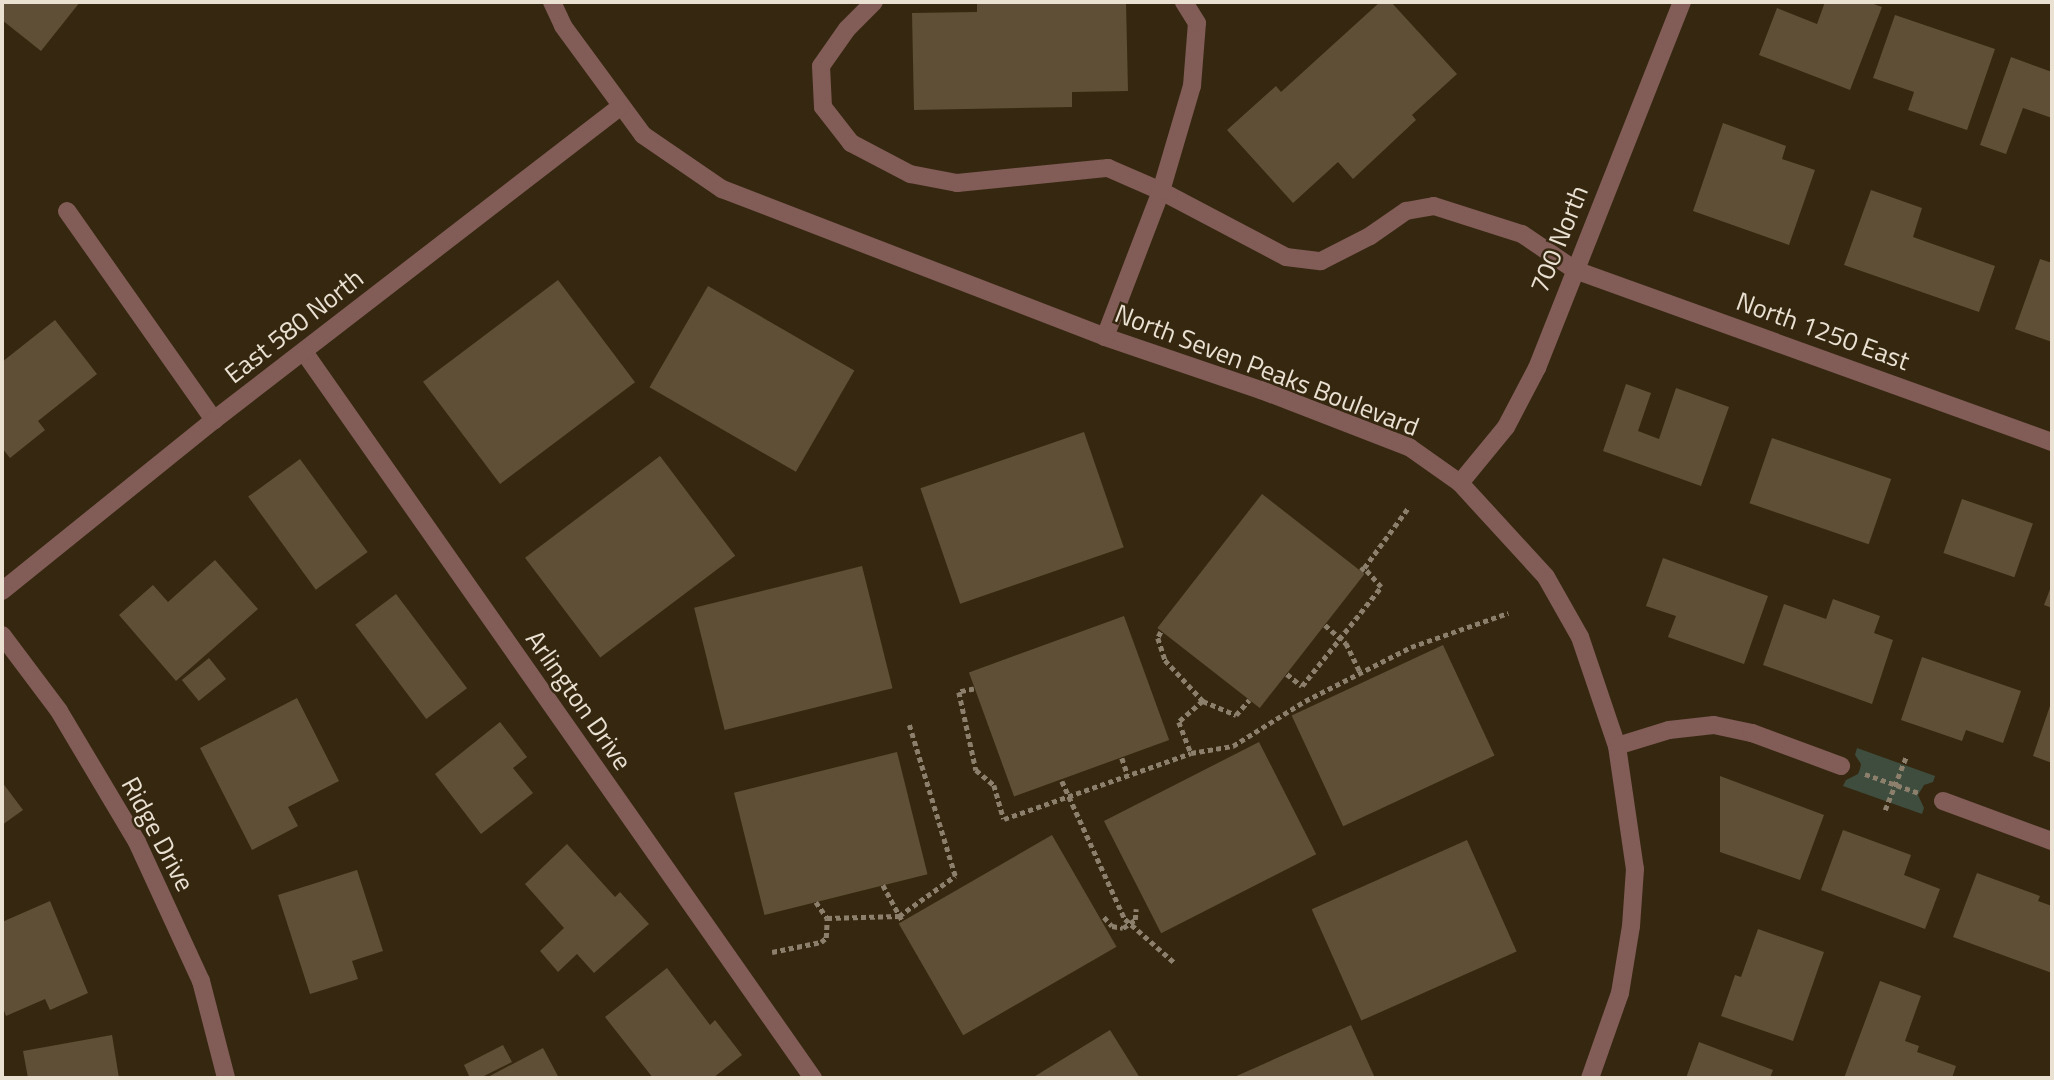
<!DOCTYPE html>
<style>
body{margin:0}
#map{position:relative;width:2054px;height:1080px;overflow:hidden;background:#362810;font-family:"Titillium Web",sans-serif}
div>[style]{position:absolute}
.green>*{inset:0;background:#3e4d3d}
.building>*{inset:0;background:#5e4f36;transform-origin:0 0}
.path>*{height:4.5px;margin-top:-2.25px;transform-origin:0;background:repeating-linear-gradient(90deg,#8c806d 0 5px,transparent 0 8.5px)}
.minor>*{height:18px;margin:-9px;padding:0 9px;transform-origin:9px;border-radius:9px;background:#825c57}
span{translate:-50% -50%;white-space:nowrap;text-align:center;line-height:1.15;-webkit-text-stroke:5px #362810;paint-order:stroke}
.street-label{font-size:26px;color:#eae1d3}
.frame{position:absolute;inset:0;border:4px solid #eae1d3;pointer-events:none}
</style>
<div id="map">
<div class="green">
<div style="clip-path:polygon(1857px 748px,1935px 776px,1933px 782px,1924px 785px,1918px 795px,1924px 808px,1922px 814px,1843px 786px,1846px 780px,1858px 774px,1860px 769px,1861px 764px,1855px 755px)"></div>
</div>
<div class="building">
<div style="clip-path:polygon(2px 2px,80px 2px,41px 51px,2px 20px)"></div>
<div style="clip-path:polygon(977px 2px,1126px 2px,1128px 91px,1072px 92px,1072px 107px,914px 110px,912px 13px,977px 12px)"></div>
<div style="clip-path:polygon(1380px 2px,1391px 2px,1457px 74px,1412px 115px,1416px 120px,1353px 179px,1338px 162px,1293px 203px,1227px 130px,1276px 86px,1281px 92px)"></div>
<div style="clip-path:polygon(1825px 2px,1868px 2px,1882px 7px,1850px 90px,1759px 55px,1777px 8px,1817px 24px)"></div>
<div style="clip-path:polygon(1895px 15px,1995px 49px,1967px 130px,1908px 110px,1914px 92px,1873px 78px)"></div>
<div style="clip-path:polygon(2011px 57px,2052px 72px,2052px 118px,2023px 108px,2006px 154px,1980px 145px)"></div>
<div style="clip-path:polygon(1723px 123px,1786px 146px,1782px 159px,1815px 170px,1789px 245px,1693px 211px)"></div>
<div style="clip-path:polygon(1871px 190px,1922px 208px,1913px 237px,1995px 266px,1979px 312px,1844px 265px)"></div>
<div style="clip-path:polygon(2040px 259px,2052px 263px,2052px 342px,2015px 329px)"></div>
<div style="left:558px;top:280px;width:128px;height:169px;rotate:53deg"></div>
<div style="left:708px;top:286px;width:169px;height:117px;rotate:30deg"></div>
<div style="clip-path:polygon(55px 320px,97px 374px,38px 421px,45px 430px,10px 458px,2px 448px,2px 362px)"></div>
<div style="clip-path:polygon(1626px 384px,1651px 393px,1638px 431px,1659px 439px,1676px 388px,1729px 407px,1701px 486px,1603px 451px)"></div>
<div style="left:1084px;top:432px;width:122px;height:173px;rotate:71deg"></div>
<div style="left:1772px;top:438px;width:126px;height:69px;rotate:19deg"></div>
<div style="left:660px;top:456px;width:125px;height:169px;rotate:53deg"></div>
<div style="left:300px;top:459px;width:115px;height:64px;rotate:54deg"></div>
<div style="left:1262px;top:494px;width:130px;height:170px;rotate:38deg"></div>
<div style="left:1962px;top:499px;width:75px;height:57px;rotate:19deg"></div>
<div style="clip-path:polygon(1663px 558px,1768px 596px,1744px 664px,1668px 637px,1676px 616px,1646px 606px)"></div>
<div style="clip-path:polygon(215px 560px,258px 609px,176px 681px,119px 615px,153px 585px,168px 602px)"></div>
<div style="left:862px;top:566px;width:126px;height:173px;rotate:76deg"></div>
<div style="clip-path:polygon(2052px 584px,2052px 608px,2044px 605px)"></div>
<div style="left:396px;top:594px;width:118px;height:51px;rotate:53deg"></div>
<div style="clip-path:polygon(1833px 599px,1880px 616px,1874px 633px,1893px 640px,1872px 704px,1763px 665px,1784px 604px,1826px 619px)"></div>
<div style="left:1124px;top:616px;width:132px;height:165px;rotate:70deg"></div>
<div style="left:1443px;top:645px;width:122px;height:167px;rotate:65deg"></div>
<div style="clip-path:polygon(1922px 657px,2021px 691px,2003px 743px,1966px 730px,1962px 741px,1901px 720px)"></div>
<div style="left:209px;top:658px;width:27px;height:35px;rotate:51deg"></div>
<div style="clip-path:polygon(297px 698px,339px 781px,288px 807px,298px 826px,252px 850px,200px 748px)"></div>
<div style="clip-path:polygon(2052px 700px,2052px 763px,2033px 756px)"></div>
<div style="clip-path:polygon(500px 722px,527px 757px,513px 768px,533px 793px,481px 834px,435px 774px)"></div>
<div style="left:1259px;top:742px;width:126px;height:174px;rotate:63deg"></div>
<div style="left:897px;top:752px;width:126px;height:168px;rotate:76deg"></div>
<div style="clip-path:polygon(1720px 776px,1824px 815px,1800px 880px,1720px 852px)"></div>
<div style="clip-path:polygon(2px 782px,23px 810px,2px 825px)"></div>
<div style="clip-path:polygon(1843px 830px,1911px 855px,1904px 875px,1940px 889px,1925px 929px,1821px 890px)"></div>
<div style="left:1052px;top:835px;width:129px;height:177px;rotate:60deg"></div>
<div style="left:1467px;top:840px;width:122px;height:170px;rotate:66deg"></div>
<div style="clip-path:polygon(567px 844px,615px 897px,620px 892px,649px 924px,594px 973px,577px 954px,558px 972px,540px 951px,564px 928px,525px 884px)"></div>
<div style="clip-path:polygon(357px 870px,383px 951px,352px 961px,358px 979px,310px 994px,278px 895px)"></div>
<div style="clip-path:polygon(1977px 873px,2040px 896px,2038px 901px,2052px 906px,2052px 973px,1953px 937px)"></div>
<div style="clip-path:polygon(50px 901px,88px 993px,50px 1010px,45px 999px,6px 1016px,2px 1005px,2px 922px)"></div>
<div style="clip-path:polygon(1758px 929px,1824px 952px,1793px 1041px,1721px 1016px,1735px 975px,1741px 977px)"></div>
<div style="clip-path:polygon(667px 968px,710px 1025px,715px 1020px,742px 1055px,713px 1078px,653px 1078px,605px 1017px)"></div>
<div style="clip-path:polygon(1880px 981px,1921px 996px,1905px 1041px,1919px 1046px,1917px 1052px,1956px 1066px,1952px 1078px,1844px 1078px)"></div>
<div style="clip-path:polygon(1351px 1025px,1375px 1078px,1232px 1078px)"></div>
<div style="clip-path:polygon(1110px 1030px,1140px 1078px,1032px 1078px)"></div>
<div style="clip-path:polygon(112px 1035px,119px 1078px,28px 1078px,23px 1051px)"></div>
<div style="clip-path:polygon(1699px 1042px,1773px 1070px,1770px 1078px,1686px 1078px)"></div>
<div style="clip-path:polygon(503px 1045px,512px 1062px,480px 1078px,470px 1078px,464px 1065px)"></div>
<div style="clip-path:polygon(543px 1048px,559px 1078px,486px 1078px)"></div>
</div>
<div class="path">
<div style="left:1364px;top:568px;width:74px;rotate:-53.7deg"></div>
<div style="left:1325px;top:625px;width:28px;rotate:41deg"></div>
<div style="left:1346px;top:643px;width:32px;rotate:64deg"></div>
<div style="left:1161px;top:632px;width:7px;rotate:117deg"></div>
<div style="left:1158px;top:638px;width:23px;rotate:72deg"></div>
<div style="left:1165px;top:660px;width:56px;rotate:47.2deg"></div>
<div style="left:1203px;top:701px;width:32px;rotate:139deg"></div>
<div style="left:1179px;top:722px;width:33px;rotate:69deg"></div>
<div style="left:1287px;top:674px;width:19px;rotate:39deg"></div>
<div style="left:1302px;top:686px;width:127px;rotate:-51.4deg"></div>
<div style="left:1381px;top:587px;width:25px;rotate:-132deg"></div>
<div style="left:1364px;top:568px;width:4px;rotate:135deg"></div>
<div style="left:974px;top:689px;width:15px;rotate:169deg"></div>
<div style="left:959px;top:692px;width:80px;rotate:77.7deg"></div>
<div style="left:976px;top:770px;width:23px;rotate:40deg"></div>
<div style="left:994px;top:785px;width:35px;rotate:74deg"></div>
<div style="left:1004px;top:819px;width:198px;rotate:-19.4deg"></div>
<div style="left:1191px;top:753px;width:43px;rotate:-9.5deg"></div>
<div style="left:1233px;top:746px;width:85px;rotate:-32deg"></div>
<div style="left:1305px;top:701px;width:119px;rotate:-27deg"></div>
<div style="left:1411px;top:647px;width:103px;rotate:-19.3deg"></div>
<div style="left:1203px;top:701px;width:36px;rotate:23deg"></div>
<div style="left:1236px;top:715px;width:20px;rotate:-49deg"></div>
<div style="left:1122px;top:758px;width:18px;rotate:71deg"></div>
<div style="left:1865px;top:774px;width:57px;rotate:19.4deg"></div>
<div style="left:1062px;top:781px;width:152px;rotate:65.5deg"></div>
<div style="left:1125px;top:919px;width:68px;rotate:41.4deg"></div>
<div style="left:1885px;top:810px;width:57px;rotate:-68.4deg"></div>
<div style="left:883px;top:885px;width:42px;rotate:61.6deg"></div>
<div style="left:816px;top:902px;width:19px;rotate:55deg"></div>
<div style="left:1104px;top:917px;width:12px;rotate:48deg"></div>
<div style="left:1112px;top:926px;width:11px;rotate:10deg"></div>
<div style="left:1123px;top:928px;width:14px;rotate:-34deg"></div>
<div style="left:1135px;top:920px;width:11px;rotate:-85deg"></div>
<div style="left:772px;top:952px;width:50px;rotate:-11.5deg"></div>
<div style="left:821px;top:942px;width:6px;rotate:-39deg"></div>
<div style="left:826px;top:938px;width:20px;rotate:-87deg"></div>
<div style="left:827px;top:918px;width:72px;rotate:-1.6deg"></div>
<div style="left:899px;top:916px;width:69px;rotate:-35.5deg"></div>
<div style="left:955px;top:876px;width:158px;rotate:-106.9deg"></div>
</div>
<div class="minor">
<div style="left:552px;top:2px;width:26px;rotate:65deg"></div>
<div style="left:563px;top:26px;width:135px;rotate:53.7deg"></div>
<div style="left:643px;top:135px;width:96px;rotate:34.4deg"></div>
<div style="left:722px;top:189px;width:411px;rotate:21.1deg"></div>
<div style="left:1105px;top:337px;width:165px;rotate:18.8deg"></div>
<div style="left:1261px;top:390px;width:159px;rotate:21.1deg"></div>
<div style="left:1409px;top:447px;width:62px;rotate:35.2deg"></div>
<div style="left:1460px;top:483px;width:127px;rotate:47.5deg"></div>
<div style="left:1546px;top:577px;width:69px;rotate:60.5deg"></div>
<div style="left:1580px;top:637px;width:115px;rotate:71.3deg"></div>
<div style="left:1617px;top:746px;width:124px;rotate:81.7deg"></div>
<div style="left:1635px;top:869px;width:57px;rotate:94deg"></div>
<div style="left:1631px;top:926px;width:68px;rotate:99.3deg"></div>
<div style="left:1620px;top:993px;width:90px;rotate:109.4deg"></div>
<div style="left:874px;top:2px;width:38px;rotate:135deg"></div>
<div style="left:847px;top:29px;width:45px;rotate:125.1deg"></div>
<div style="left:821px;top:66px;width:41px;rotate:87.2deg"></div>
<div style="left:823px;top:107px;width:46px;rotate:52.1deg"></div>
<div style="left:851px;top:143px;width:67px;rotate:27.7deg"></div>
<div style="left:910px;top:174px;width:48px;rotate:10.8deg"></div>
<div style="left:957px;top:183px;width:152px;rotate:-5.7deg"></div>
<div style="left:1108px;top:168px;width:58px;rotate:23.5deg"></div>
<div style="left:1161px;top:191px;width:141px;rotate:27.8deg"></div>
<div style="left:1286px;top:257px;width:35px;rotate:7deg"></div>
<div style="left:1321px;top:261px;width:55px;rotate:-27deg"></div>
<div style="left:1370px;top:236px;width:44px;rotate:-34.8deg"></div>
<div style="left:1406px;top:211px;width:28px;rotate:-10deg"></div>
<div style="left:1434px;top:206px;width:92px;rotate:17.7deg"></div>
<div style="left:1522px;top:234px;width:64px;rotate:34.2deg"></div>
<div style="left:1575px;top:270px;width:507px;rotate:19.83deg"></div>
<div style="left:67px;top:211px;width:256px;rotate:54.9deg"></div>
<div style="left:1105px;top:337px;width:156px;rotate:-69deg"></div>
<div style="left:1161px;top:191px;width:109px;rotate:-73.6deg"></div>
<div style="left:1192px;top:86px;width:63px;rotate:-85.5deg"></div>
<div style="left:1197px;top:23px;width:25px;rotate:-122deg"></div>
<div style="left:304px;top:352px;width:887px;rotate:54.97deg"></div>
<div style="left:1460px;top:483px;width:72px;rotate:-50.6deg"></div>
<div style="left:1506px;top:427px;width:67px;rotate:-62.3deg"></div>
<div style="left:1537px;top:368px;width:394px;rotate:-68.4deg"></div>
<div style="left:2px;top:591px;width:272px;rotate:-38.9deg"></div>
<div style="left:214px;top:420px;width:514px;rotate:-37.65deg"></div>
<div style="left:2px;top:635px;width:95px;rotate:53.1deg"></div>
<div style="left:59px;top:711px;width:152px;rotate:59.2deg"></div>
<div style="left:137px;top:842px;width:153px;rotate:65.3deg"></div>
<div style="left:201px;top:981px;width:100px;rotate:75.5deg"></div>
<div style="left:1617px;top:746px;width:54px;rotate:-17.1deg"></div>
<div style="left:1669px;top:730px;width:45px;rotate:-6.3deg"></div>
<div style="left:1714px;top:725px;width:39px;rotate:12deg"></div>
<div style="left:1752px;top:733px;width:95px;rotate:20.3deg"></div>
<div style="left:1943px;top:801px;width:116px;rotate:20.2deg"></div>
</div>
<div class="street-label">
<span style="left:1559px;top:239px;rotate:-68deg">700 North</span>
<span style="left:294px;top:326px;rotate:-38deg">East 580 North</span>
<span style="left:1823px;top:331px;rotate:20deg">North 1250 East</span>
<span style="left:1267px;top:370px;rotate:21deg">North Seven Peaks Boulevard</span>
<span style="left:579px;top:700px;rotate:55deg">Arlington Drive</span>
<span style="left:158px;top:834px;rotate:62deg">Ridge Drive</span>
</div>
<div class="frame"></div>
</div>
